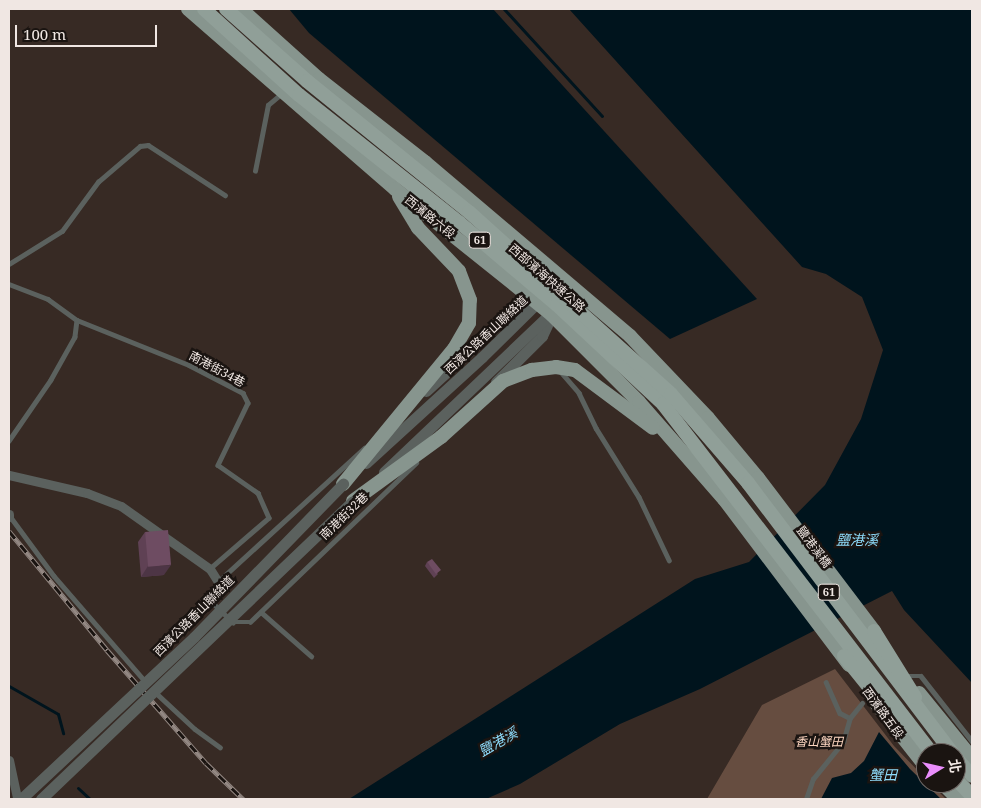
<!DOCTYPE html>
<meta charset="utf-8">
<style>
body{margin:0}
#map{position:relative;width:981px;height:808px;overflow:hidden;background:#372a24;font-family:"Noto Serif","Noto Sans TC",serif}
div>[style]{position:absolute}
.green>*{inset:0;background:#664d40}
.water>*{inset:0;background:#00141d}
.stream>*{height:3px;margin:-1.5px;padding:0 1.5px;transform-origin:1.5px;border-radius:1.5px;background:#00141d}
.service>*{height:4.5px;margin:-2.25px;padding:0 2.25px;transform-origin:2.25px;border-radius:2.25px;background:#5b615e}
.minor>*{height:9px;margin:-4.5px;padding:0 4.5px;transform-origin:4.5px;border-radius:4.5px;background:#5b615e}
.tertiary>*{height:11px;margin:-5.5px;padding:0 5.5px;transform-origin:5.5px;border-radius:5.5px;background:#5b615e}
.primary>*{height:14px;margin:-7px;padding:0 7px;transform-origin:7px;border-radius:7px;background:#87958e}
.trunk>*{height:14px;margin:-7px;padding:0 7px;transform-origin:7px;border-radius:7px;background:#909f98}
.rail>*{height:5px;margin-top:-2.5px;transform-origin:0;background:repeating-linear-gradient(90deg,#1a1411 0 9px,#938883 0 18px);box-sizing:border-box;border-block:1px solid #938883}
.tertiary-bridge>*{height:11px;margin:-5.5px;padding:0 5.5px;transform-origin:5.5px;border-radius:5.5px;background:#5b615e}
.trunk-bridge>*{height:14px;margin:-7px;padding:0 7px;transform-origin:7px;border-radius:7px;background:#909f98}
.wall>*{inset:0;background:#5f4154}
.shaded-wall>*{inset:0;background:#4d3545}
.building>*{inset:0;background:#6e4c62;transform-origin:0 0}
span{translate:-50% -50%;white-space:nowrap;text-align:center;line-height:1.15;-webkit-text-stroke:5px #1a1411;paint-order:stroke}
.shield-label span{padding:1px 4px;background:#1a1411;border:1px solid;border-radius:4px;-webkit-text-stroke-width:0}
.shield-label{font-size:11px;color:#f0e7e3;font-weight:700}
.street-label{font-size:12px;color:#f0e7e3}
.park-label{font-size:12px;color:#fcd5c0;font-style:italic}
.water-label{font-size:14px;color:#8ddaf9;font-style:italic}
.frame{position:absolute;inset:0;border:10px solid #f0e7e3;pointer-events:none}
.north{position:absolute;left:916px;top:743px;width:50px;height:50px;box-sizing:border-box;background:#1a1411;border:1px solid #706865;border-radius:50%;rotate:81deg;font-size:14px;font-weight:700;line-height:20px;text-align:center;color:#f0e7e3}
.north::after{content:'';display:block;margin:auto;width:18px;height:22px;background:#ea8dfc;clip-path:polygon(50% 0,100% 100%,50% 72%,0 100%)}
.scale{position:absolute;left:15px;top:25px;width:142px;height:22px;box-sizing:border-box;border:2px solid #f0e7e3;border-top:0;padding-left:6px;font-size:15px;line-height:18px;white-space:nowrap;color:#f0e7e3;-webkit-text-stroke:4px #1a1411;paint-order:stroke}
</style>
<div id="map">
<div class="green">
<div style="clip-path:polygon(835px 669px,894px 746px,926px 779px,926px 783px,930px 783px,946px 799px,707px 799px,762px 705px)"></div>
</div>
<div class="water">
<div style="clip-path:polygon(289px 9px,493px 9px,757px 299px,670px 339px,309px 33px)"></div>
<div style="clip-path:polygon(569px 9px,972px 9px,972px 683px,904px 610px,892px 591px,700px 689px,620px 724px,520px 784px,486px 799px,349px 799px,695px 579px,749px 562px,825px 485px,861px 419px,883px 350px,862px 297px,826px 274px,802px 267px)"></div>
<div style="clip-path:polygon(879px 732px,910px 769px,941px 799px,821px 799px,832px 778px,851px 773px,864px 761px)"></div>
</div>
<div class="stream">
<div style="left:504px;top:9px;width:145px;rotate:47.5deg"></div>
<div style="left:9px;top:686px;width:56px;rotate:29.7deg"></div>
<div style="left:58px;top:714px;width:20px;rotate:75deg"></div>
<div style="left:78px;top:788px;width:16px;rotate:43deg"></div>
</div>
<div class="service">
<div style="left:255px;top:171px;width:67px;rotate:-78.9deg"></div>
<div style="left:268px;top:105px;width:17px;rotate:-40deg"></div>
<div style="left:9px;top:264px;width:62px;rotate:-31.9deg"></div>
<div style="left:62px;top:231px;width:61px;rotate:-53.7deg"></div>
<div style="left:98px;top:182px;width:55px;rotate:-40.6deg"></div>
<div style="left:140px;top:146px;width:8px;rotate:-7deg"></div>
<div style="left:148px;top:145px;width:92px;rotate:33deg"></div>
<div style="left:9px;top:284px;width:42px;rotate:21deg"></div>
<div style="left:48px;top:299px;width:36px;rotate:36deg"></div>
<div style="left:77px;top:320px;width:17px;rotate:97deg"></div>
<div style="left:75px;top:337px;width:49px;rotate:119.2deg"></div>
<div style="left:51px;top:380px;width:74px;rotate:124.5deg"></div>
<div style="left:77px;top:320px;width:121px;rotate:21.9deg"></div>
<div style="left:189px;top:365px;width:61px;rotate:27.4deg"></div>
<div style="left:243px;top:393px;width:11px;rotate:63deg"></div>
<div style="left:248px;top:403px;width:69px;rotate:115.8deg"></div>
<div style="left:218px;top:465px;width:49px;rotate:35deg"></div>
<div style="left:258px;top:493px;width:27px;rotate:66deg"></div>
<div style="left:269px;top:518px;width:78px;rotate:139.2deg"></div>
<div style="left:561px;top:372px;width:28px;rotate:49deg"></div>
<div style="left:579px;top:393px;width:39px;rotate:64deg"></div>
<div style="left:596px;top:428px;width:81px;rotate:58.1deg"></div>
<div style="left:639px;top:497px;width:70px;rotate:64.5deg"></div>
<div style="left:365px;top:448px;width:199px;rotate:137.6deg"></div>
<div style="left:218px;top:582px;width:22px;rotate:103deg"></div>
<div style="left:213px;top:603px;width:28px;rotate:44deg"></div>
<div style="left:233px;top:622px;width:17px"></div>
<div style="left:250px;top:622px;width:230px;rotate:-43.8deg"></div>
<div style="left:10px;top:516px;width:74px;rotate:53.7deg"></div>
<div style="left:54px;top:576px;width:139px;rotate:49.1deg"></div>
<div style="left:261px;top:612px;width:67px;rotate:41.3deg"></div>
<div style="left:904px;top:676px;width:17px"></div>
<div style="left:921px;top:676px;width:83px;rotate:51.9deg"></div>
<div style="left:826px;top:682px;width:34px;rotate:66deg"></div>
<div style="left:840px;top:713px;width:11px;rotate:27deg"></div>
<div style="left:155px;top:692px;width:54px;rotate:42.8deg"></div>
<div style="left:195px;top:729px;width:31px;rotate:36deg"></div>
<div style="left:806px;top:799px;width:21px;rotate:-71deg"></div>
<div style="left:813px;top:779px;width:48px;rotate:-51deg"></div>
<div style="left:843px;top:742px;width:25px;rotate:-74deg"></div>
<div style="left:850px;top:718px;width:19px;rotate:-51deg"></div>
</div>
<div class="minor">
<div style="left:9px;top:475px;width:80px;rotate:13deg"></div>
<div style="left:87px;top:493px;width:36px;rotate:21deg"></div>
<div style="left:121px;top:506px;width:109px;rotate:35.3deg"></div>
<div style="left:210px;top:569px;width:15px;rotate:58deg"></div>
<div style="left:9px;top:514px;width:3px;rotate:90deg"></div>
<div style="left:9px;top:760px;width:40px;rotate:78deg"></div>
</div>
<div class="tertiary">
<div style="left:496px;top:382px;width:65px;rotate:-45deg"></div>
<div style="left:542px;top:336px;width:19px;rotate:-65deg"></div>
<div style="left:426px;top:391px;width:122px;rotate:-42.7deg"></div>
<div style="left:516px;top:308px;width:23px;rotate:-10deg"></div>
<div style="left:366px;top:463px;width:157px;rotate:-42.4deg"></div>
<div style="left:482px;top:357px;width:84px;rotate:-44.5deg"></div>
<div style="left:384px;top:472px;width:236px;rotate:-43.6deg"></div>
</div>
<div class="primary">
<div style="left:188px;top:9px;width:274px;rotate:41deg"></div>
<div style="left:395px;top:189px;width:201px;rotate:38.7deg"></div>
<div style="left:552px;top:315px;width:123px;rotate:45deg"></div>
<div style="left:639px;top:402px;width:129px;rotate:48.8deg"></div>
<div style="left:724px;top:499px;width:208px;rotate:53deg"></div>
<div style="left:241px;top:9px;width:105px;rotate:41.9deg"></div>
<div style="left:319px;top:79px;width:135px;rotate:38.1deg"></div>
<div style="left:425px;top:162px;width:269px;rotate:40.3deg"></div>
<div style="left:630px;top:336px;width:113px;rotate:46.4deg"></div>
<div style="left:708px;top:418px;width:78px;rotate:50.2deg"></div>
<div style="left:758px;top:478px;width:192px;rotate:52.8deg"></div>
<div style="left:343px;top:484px;width:175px;rotate:-50.6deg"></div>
<div style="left:454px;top:349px;width:30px;rotate:-60deg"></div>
<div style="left:469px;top:323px;width:23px;rotate:-88deg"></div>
<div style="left:470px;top:300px;width:31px;rotate:-111deg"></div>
<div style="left:459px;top:271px;width:59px;rotate:-133.6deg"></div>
<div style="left:418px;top:228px;width:37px;rotate:-121deg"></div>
<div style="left:353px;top:501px;width:109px;rotate:-36deg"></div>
<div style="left:441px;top:437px;width:84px;rotate:-42.1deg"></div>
<div style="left:503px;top:381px;width:31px;rotate:-21deg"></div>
<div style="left:532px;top:370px;width:24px;rotate:-7deg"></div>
<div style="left:556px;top:367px;width:19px;rotate:9deg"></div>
<div style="left:575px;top:370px;width:97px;rotate:36.6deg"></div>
<div style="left:919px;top:693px;width:84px;rotate:50.8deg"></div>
<div style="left:871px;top:697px;width:89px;rotate:51.8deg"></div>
<div style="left:942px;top:783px;width:23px;rotate:45deg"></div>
</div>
<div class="trunk">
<div style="left:204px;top:9px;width:128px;rotate:42.2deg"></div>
<div style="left:299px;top:95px;width:206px;rotate:38.5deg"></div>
<div style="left:460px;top:223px;width:127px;rotate:40.2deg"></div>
<div style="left:557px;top:305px;width:145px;rotate:43deg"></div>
<div style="left:663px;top:404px;width:441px;rotate:52.4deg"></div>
<div style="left:226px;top:9px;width:108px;rotate:41.6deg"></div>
<div style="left:307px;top:81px;width:208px;rotate:39deg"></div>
<div style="left:469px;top:212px;width:272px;rotate:42deg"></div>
<div style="left:671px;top:394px;width:118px;rotate:49.1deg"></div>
<div style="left:748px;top:483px;width:338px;rotate:52.9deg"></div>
<div style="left:844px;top:656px;width:94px;rotate:51.1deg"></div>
<div style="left:956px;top:758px;width:24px;rotate:48deg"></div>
<div style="left:956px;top:779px;width:23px;rotate:47deg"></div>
</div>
<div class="rail">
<div style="left:9px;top:531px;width:154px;rotate:50.5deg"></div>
<div style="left:107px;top:650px;width:150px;rotate:48.8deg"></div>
<div style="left:206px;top:763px;width:52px;rotate:44.2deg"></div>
</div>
<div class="tertiary-bridge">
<div style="left:21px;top:799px;width:237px;rotate:-43.1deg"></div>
<div style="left:194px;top:637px;width:214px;rotate:-45.8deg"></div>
<div style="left:41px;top:799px;width:431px;rotate:-43.7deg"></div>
</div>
<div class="trunk-bridge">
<div style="left:874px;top:631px;width:78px;rotate:58.2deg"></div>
</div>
<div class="wall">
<div style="clip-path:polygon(145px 532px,164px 575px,141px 577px,138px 542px)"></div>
<div style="clip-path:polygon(427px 562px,438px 574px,434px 578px,425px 566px)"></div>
</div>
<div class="shaded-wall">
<div style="clip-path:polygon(171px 565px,164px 575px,141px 577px,148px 566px)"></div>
</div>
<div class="building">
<div style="left:168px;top:530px;width:35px;height:23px;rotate:85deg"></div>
<div style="clip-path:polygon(432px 559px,441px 570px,436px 574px,427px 562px)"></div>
</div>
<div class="shield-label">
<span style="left:480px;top:240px">61</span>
<span style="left:829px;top:592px">61</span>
</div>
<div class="street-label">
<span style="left:430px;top:217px;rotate:39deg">西濱路六段</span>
<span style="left:547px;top:278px;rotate:41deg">西部濱海快速公路</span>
<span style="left:486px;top:335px;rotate:-43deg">西濱公路香山聯絡道</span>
<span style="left:217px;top:369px;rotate:28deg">南港街34巷</span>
<span style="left:344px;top:516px;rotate:-44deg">南港街32巷</span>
<span style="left:814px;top:547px;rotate:53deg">鹽港溪橋</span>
<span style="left:194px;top:616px;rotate:-45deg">西濱公路香山聯絡道</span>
<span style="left:883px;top:713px;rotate:54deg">西濱路五段</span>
</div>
<div class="park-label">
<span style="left:819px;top:742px">香山蟹田</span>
</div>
<div class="water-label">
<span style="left:857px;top:540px">鹽港溪</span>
<span style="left:498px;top:742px;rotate:-30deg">鹽港溪</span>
<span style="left:883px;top:775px">蟹田</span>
</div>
<div class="frame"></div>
<div class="north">北</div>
<div class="scale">100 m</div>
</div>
